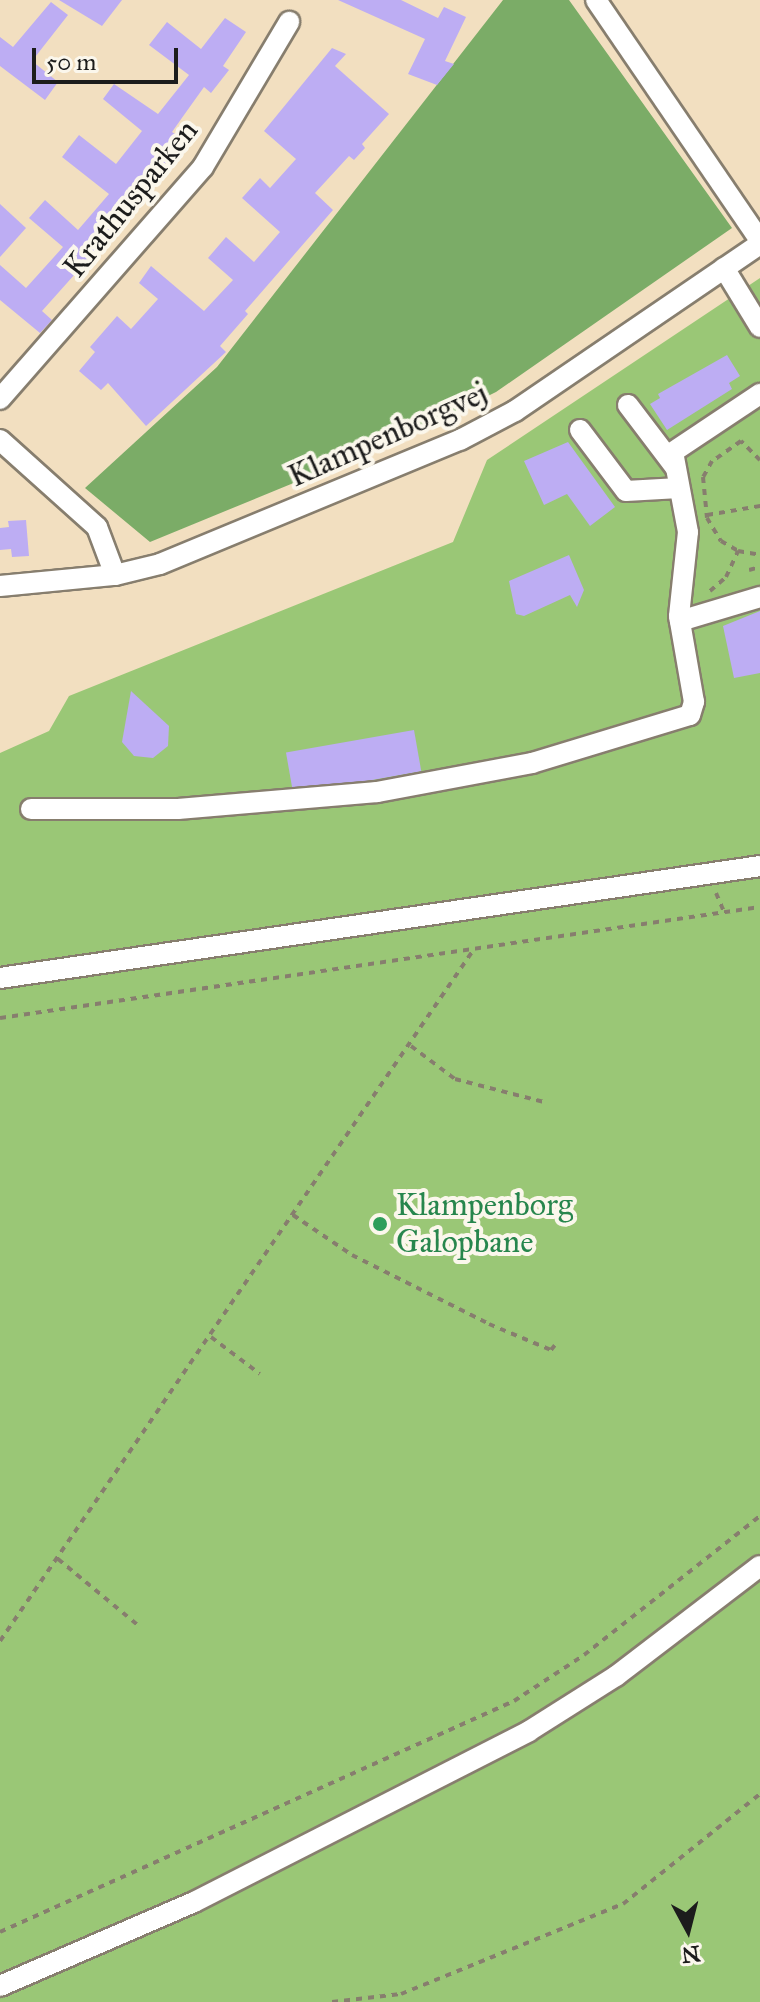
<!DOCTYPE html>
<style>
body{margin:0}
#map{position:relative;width:760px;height:2002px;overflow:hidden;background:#f2dfc0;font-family:"IM FELL Great Primer",serif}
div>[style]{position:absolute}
.green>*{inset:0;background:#9ac776}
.forest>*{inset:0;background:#7bac67}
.building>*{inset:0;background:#bdadf3;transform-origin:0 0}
.path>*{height:4px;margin-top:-2px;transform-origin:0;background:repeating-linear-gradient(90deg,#877e6e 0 6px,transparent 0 12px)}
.roads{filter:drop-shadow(2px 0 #877e6e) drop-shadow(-2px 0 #877e6e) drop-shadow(0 2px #877e6e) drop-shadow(0 -2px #877e6e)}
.minor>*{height:20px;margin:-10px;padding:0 10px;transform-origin:10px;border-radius:10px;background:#fff}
.dots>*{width:22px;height:22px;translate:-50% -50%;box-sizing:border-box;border:4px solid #fbf7ec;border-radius:50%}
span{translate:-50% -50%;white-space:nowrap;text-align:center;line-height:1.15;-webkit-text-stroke:8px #fbf7ec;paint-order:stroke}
.street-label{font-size:32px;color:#1c1c1c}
.leisure-label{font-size:32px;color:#27864d}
.left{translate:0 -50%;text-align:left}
.north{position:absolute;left:648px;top:1890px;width:80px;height:80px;-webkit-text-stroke:6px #fbf7ec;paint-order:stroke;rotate:173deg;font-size:22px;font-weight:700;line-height:32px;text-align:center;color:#1c1c1c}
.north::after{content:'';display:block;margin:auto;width:28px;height:36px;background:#1c1c1c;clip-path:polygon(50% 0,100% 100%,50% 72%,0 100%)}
.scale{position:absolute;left:32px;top:48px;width:146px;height:36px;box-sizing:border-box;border:4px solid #1c1c1c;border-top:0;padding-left:10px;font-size:24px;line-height:28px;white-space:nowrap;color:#1c1c1c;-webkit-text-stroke:6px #fbf7ec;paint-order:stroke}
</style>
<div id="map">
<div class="green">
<div style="clip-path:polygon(760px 278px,760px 2002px,0 2002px,0 753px,49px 731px,69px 696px,453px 542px,487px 460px)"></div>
</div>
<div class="forest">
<div style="clip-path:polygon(503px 0,569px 0,732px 228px,496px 392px,403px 438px,150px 542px,85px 488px,217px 367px)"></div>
</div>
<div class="building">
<div style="clip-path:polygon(59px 0,122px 0,102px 26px)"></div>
<div style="clip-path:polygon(338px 0,401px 0,438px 18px,444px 7px,466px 17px,445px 61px,454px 64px,437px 85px,408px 74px,425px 39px)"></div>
<div style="clip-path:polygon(51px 2px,68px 15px,32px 61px,58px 82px,45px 100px,0 66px,0 37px,13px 47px)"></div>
<div style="clip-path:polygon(225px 18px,246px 32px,223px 66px,229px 70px,211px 93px,204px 87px,184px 115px,172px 132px,185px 141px,172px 152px,150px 190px,42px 311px,52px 320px,40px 333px,0 300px,0 265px,26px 288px,63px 247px,29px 218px,45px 200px,78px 230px,109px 194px,62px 157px,79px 135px,116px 164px,142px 131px,103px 99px,114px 84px,158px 114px,189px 75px,149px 45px,167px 22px,201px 49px)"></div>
<div style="clip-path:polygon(332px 48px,346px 54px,335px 66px,389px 114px,362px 144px,365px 148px,354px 160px,349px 156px,315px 193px,333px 210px,245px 311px,248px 314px,220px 346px,226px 352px,146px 426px,108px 383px,101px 390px,79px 371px,95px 352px,90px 347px,117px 316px,131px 329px,158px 299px,139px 283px,151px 266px,204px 311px,233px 280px,208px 258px,226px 237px,254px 262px,280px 232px,242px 198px,260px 178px,270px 188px,296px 159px,264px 131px)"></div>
<div style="clip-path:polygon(0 204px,26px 228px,0 257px)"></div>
<div style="clip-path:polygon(727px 355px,740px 376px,729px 383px,732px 389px,667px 430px,650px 404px,660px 398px,658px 394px)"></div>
<div style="clip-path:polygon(568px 442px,615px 507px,590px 526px,567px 494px,544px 505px,524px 461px)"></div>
<div style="clip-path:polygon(26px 520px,29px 556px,12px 557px,11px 549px,0 550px,0 528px,9px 527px,8px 521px)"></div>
<div style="clip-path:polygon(569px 555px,584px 590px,577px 607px,570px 595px,524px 616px,516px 614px,509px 581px)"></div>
<div style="clip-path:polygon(760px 611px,760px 673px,734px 678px,723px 626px)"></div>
<div style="clip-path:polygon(131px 691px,169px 726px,168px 746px,153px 758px,134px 756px,122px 742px)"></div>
<div style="left:414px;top:730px;width:42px;height:130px;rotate:80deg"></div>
</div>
<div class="path">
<div style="left:760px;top:460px;width:27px;rotate:-135deg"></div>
<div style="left:741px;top:441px;width:35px;rotate:145deg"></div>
<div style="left:712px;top:461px;width:18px;rotate:119deg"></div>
<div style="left:703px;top:477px;width:41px;rotate:84.4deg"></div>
<div style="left:707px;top:518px;width:27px;rotate:59deg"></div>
<div style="left:721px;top:541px;width:20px;rotate:30deg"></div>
<div style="left:738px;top:551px;width:22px;rotate:10deg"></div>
<div style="left:707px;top:515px;width:54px;rotate:-9.6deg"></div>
<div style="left:749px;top:570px;width:11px;rotate:-15deg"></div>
<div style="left:710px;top:591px;width:21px;rotate:-41deg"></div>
<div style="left:726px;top:577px;width:29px;rotate:-65deg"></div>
<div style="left:716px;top:893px;width:21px;rotate:67deg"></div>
<div style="left:0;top:1018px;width:768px;rotate:-8.31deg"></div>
<div style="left:411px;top:1046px;width:55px;rotate:36.9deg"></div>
<div style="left:455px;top:1079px;width:92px;rotate:14.5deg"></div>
<div style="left:293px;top:1215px;width:71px;rotate:34.1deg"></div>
<div style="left:352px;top:1255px;width:153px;rotate:26.7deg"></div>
<div style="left:489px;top:1324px;width:67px;rotate:22.8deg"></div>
<div style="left:551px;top:1350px;width:6px;rotate:-51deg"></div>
<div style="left:211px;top:1337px;width:61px;rotate:37.1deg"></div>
<div style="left:58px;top:1559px;width:105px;rotate:39.6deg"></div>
<div style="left:0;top:1641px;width:839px;rotate:-55.59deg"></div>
<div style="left:0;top:1932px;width:564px;rotate:-24.2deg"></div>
<div style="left:514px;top:1701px;width:84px;rotate:-33.3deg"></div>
<div style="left:584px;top:1655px;width:224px;rotate:-38.3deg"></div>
<div style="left:332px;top:2002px;width:69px;rotate:-6.6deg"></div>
<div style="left:401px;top:1994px;width:240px;rotate:-22.1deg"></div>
<div style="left:623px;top:1904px;width:176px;rotate:-38.8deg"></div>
</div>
<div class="roads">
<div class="minor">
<div style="left:596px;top:0;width:291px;rotate:55.7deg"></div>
<div style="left:724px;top:268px;width:69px;rotate:58.6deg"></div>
<div style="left:0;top:399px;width:308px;rotate:-48.8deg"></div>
<div style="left:203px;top:167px;width:169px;rotate:-59.3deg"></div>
<div style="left:628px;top:405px;width:78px;rotate:52.8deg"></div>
<div style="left:580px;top:430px;width:76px;rotate:53deg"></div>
<div style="left:626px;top:491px;width:53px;rotate:-3.2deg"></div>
<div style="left:0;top:440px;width:130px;rotate:41.9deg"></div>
<div style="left:97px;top:527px;width:51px;rotate:69.4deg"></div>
<div style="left:0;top:586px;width:116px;rotate:-5.5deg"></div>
<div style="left:115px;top:575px;width:46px;rotate:-13.7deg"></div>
<div style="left:160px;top:564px;width:325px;rotate:-22.5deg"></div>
<div style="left:460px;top:440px;width:62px;rotate:-27.8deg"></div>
<div style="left:515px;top:411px;width:297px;rotate:-34.3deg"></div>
<div style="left:680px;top:621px;width:84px;rotate:-16.7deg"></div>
<div style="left:31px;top:809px;width:147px"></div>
<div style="left:178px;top:809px;width:200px;rotate:-4.9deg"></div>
<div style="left:377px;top:792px;width:158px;rotate:-10.6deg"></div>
<div style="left:532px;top:763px;width:165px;rotate:-16.9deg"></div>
<div style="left:690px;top:715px;width:14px;rotate:-73deg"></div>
<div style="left:694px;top:702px;width:87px;rotate:-99.9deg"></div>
<div style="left:679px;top:616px;width:84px;rotate:-83.9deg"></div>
<div style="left:688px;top:532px;width:81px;rotate:-100.6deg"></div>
<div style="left:673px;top:452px;width:105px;rotate:-33.7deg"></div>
<div style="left:0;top:978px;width:768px;rotate:-8.38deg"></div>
<div style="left:0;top:1986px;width:211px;rotate:-23.4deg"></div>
<div style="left:194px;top:1902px;width:376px;rotate:-27deg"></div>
<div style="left:529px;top:1731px;width:103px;rotate:-32.3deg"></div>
<div style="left:616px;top:1676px;width:181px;rotate:-37.4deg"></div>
</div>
</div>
<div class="dots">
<div style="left:380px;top:1224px;background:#2e9e5b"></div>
</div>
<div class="street-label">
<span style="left:131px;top:199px;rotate:-51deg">Krathusparken</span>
<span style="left:388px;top:435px;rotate:-24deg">Klampenborgvej</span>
</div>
<div class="leisure-label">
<span class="left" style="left:396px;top:1224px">Klampenborg<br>Galopbane</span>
</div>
<div class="north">N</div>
<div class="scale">50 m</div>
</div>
